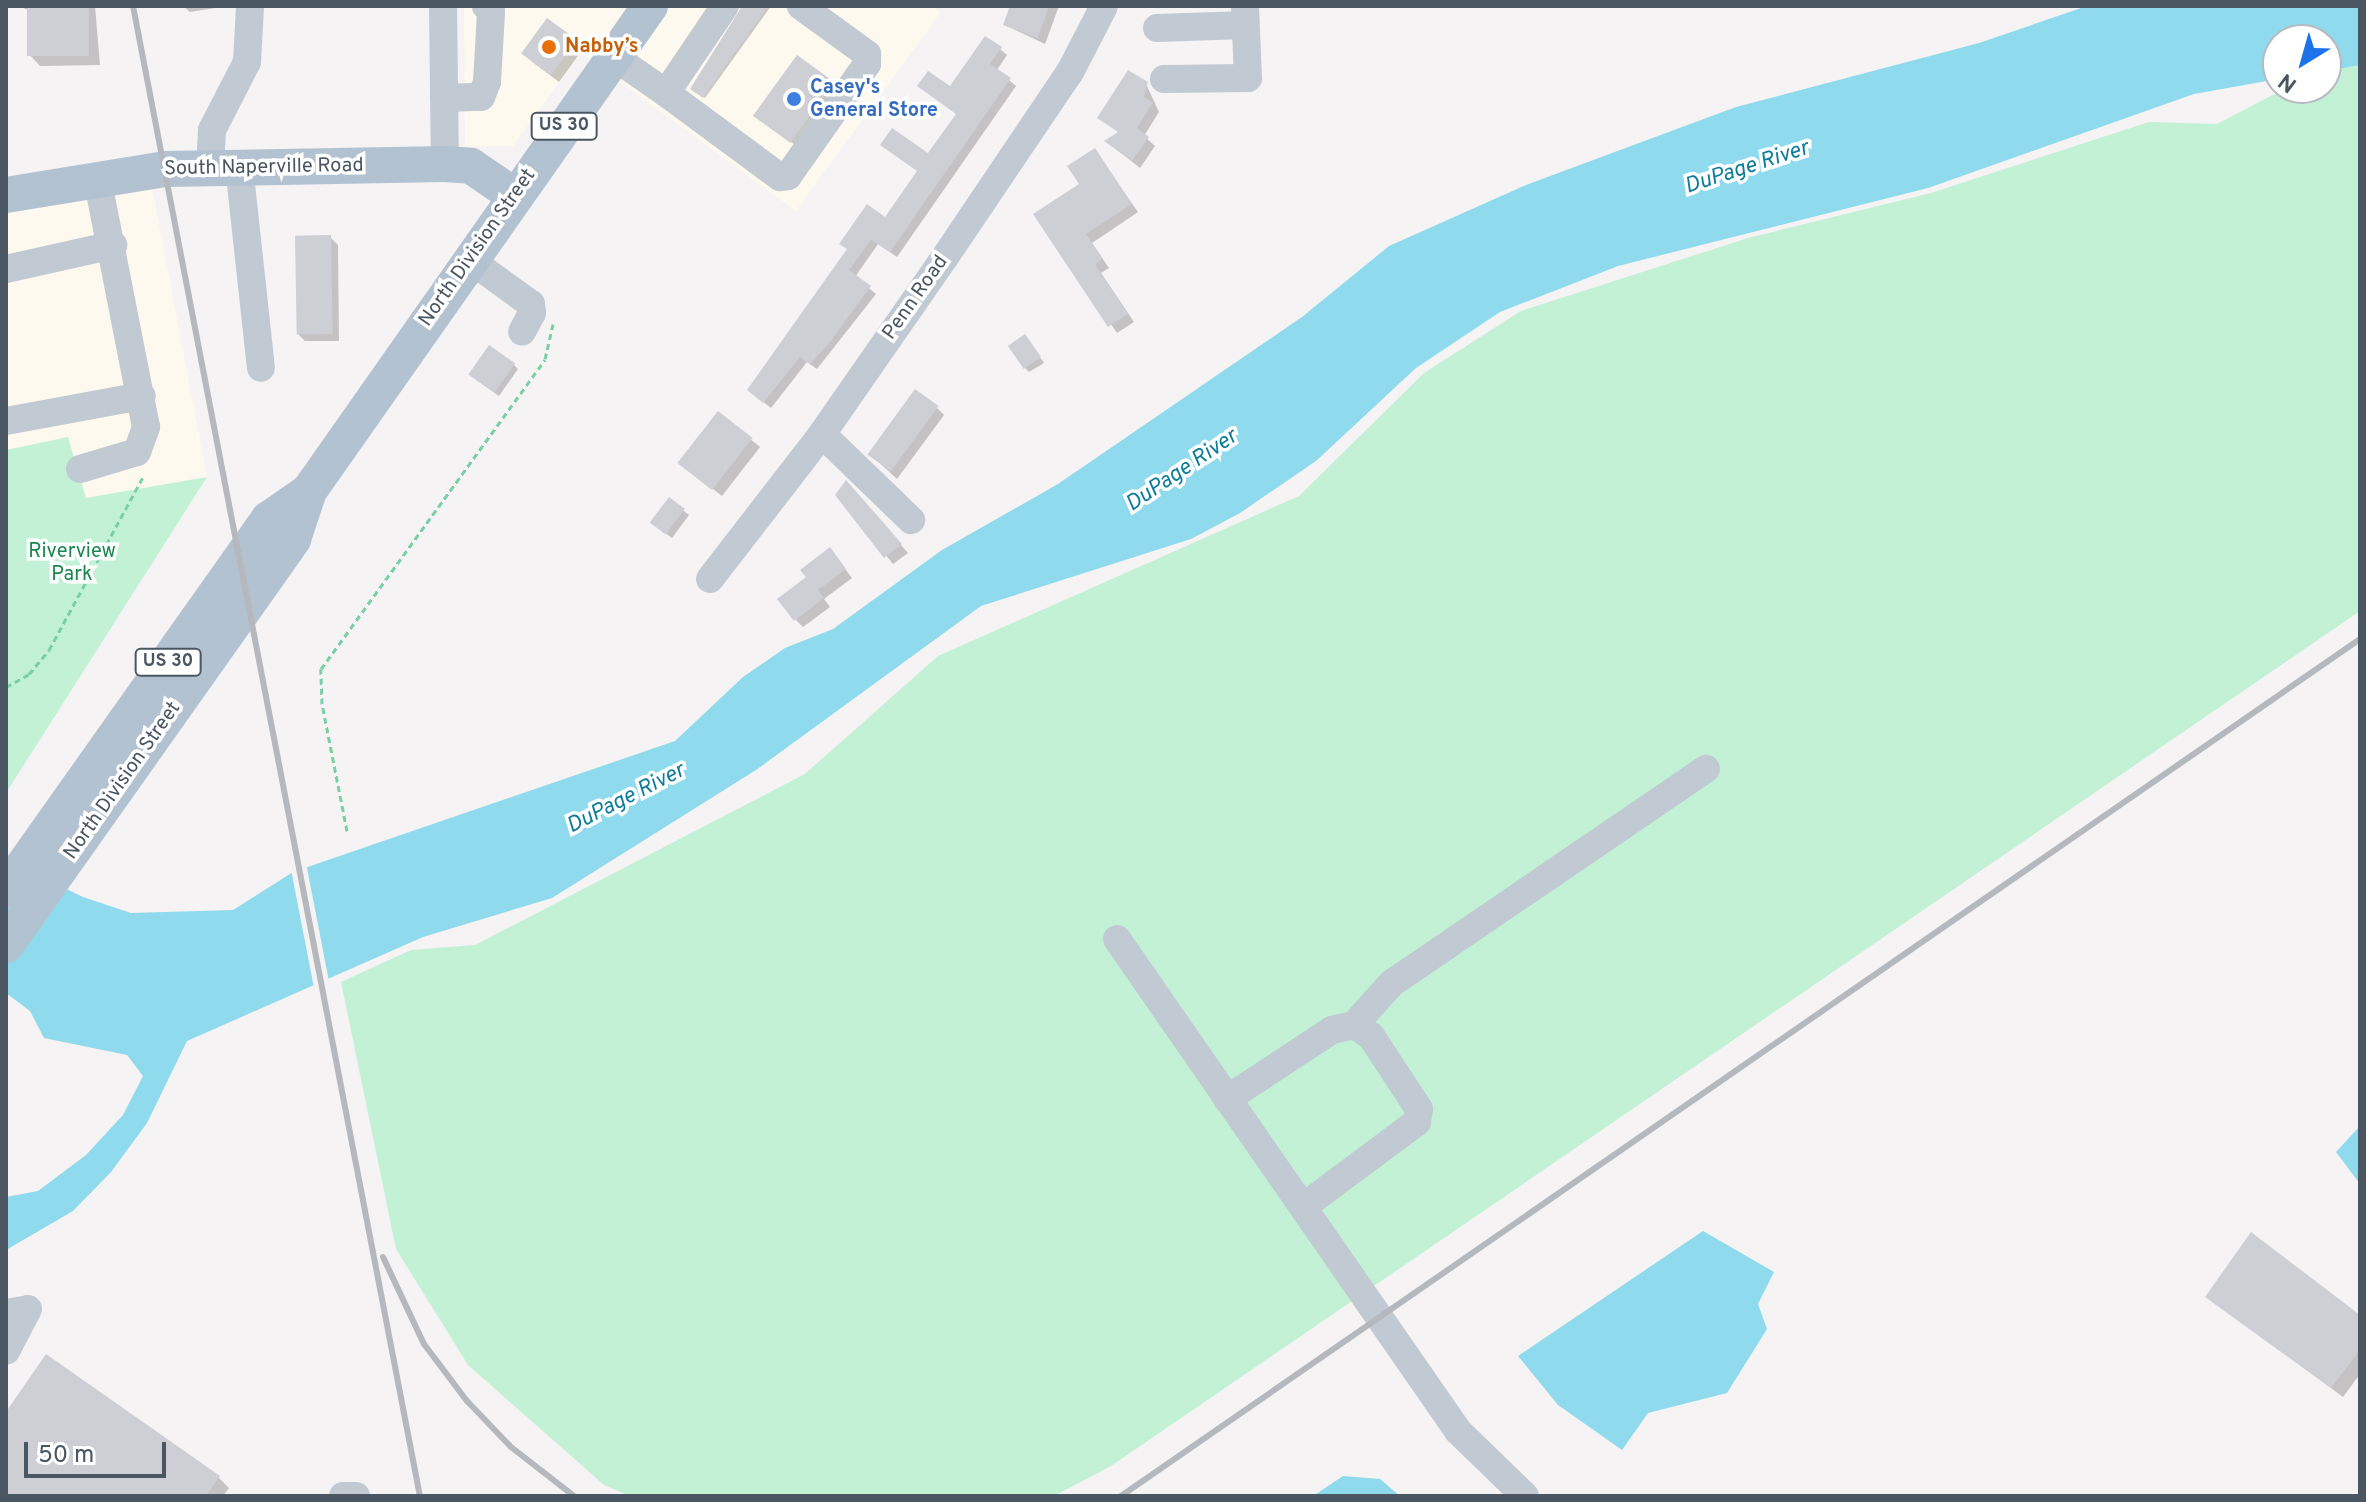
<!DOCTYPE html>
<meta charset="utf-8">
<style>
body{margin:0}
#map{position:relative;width:2366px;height:1502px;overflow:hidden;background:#f5f3f3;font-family:Overpass,sans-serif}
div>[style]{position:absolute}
.commercial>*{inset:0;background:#fdf9ef}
.green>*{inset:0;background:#c3f1d5}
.water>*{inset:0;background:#90daee}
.pier>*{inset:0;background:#f5f3f3;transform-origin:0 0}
.shadow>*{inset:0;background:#0003}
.building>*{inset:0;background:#cdcfd5;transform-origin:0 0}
.path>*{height:3px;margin-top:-1.5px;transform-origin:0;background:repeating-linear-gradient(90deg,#7ad0a6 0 6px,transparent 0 10px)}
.minor>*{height:28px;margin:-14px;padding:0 14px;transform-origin:14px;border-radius:14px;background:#c1cad2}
.major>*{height:36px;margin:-18px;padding:0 18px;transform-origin:18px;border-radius:18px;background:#b3c2d1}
.rail>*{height:6px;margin:-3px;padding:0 3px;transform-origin:3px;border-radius:3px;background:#b5b8bd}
.dots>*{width:22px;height:22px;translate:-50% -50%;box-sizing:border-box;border:4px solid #fff;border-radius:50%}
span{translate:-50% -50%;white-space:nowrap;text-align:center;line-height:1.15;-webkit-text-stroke:7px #fff;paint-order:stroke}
.shield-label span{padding:2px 6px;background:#fff;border:2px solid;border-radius:6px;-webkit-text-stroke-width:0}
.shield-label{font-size:18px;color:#4a5661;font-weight:700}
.food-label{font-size:20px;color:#c56008;font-weight:700}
.left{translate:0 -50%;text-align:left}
.shop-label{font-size:20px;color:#366cbe;font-weight:700}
.street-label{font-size:20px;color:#4a5661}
.park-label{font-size:20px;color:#17864f}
.water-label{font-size:22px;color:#0c7c9b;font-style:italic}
.frame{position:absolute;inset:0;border:8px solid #4a5661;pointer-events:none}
.north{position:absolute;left:2262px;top:24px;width:80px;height:80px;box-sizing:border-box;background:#fff;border:2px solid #b7bbc0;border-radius:50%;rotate:217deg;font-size:22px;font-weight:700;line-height:32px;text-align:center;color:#4a5661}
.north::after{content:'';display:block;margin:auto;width:28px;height:36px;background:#1a73e8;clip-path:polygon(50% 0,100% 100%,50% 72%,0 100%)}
.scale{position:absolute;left:24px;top:1442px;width:142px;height:36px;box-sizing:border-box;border:4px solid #4a5661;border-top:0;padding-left:10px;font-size:24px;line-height:28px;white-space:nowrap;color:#4a5661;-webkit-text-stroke:6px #fff;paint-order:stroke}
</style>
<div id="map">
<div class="commercial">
<div style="clip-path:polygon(464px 6px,932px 6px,941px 12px,796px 211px,581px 53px,513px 146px,465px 146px)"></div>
<div style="clip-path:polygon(150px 176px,207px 477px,86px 498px,6px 450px,6px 202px)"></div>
</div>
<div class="green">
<div style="clip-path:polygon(2360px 50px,2360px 611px,1111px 1466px,1054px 1496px,630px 1496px,604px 1485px,468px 1365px,396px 1249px,341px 982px,411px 950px,475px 945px,805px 774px,938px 656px,1299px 496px,1424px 373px,1521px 311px,1748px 238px,1931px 193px,2149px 122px,2217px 124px,2286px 88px,2326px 88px,2326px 67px)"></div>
<div style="clip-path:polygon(68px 437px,86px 498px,207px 477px,6px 793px,6px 450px)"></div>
</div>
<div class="water">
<div style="clip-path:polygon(2087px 6px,2360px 6px,2360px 65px,2326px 71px,2326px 40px,2278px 40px,2278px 79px,2194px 94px,1928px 188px,1618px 266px,1500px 312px,1416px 368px,1316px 461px,1240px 513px,1191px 539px,981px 606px,756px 770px,552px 898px,423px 937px,187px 1041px,147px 1123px,111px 1172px,73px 1211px,6px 1250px,6px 1197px,38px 1191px,86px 1155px,123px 1115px,143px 1076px,127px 1055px,44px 1038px,30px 1011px,6px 993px,6px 860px,83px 897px,131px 913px,233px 910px,293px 872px,675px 741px,743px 677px,785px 648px,833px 629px,942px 550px,1058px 484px,1302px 317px,1389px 246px,1526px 185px,1736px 107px,1979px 43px)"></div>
<div style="clip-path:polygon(2360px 1126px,2360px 1184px,2336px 1152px)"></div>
<div style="clip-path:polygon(1703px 1231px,1774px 1272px,1758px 1304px,1767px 1329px,1727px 1393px,1648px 1413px,1622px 1450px,1558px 1405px,1518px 1356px)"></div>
<div style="clip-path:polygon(1343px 1476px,1380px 1479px,1400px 1496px,1313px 1496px)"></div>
</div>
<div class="pier">
<div style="left:306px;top:863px;width:123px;height:16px;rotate:79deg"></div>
</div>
<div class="shadow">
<div style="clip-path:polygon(20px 6px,95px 6px,100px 65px,40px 66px,30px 55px,29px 11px)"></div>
<div style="clip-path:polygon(183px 6px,214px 6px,215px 8px,190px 12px)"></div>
<div style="clip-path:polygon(746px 6px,771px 6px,705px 98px,692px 88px)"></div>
<div style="clip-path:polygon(1012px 6px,1059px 6px,1045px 44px,1005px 25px)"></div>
<div style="clip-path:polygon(575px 42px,583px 49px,559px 82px,531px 61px)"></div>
<div style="clip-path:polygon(1000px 49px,1007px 55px,997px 70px,1016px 86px,897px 257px,878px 244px,855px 277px,876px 294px,817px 369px,807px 362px,771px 408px,756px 396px,848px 250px,842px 244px,885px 219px,958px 115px,920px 86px,951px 89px)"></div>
<div style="clip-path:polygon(832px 83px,840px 91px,799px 148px,756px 116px)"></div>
<div style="clip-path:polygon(1146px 84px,1159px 112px,1144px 136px,1155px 146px,1140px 168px,1107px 142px,1120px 133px,1099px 117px)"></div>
<div style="clip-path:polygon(1094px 150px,1138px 212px,1092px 243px,1109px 268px,1101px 273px,1134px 322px,1117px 333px,1036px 215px,1082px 185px)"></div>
<div style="clip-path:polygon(330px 237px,338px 245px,339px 341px,305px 341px,297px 333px)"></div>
<div style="clip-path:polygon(1029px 341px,1044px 363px,1029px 372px,1025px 368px)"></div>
<div style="clip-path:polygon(513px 364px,518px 369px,499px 396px,475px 379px)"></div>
<div style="clip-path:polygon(937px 408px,944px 415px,897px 479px,870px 454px)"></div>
<div style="clip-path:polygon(719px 414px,760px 447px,722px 496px,689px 470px)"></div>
<div style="clip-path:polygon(853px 491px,908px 553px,893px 564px,838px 495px)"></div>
<div style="clip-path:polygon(669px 500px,689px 515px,672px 538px,657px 527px)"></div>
<div style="clip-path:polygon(837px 558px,852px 578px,824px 599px,830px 607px,803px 627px,796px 620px)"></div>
<div style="clip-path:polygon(2208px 1297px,2360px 1318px,2360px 1374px,2343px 1397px)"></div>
<div style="clip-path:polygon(6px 1417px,218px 1477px,229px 1488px,223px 1496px,6px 1496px)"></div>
</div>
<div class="building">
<div style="left:27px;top:6px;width:62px;height:50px"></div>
<div style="clip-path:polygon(742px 6px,768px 6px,703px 98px,690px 89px)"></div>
<div style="clip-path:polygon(1010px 6px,1049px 6px,1038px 38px,1003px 25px)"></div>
<div style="left:547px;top:18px;width:37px;height:44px;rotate:36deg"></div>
<div style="clip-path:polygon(985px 36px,1002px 47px,990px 64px,1011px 78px,890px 252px,871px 240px,849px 270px,871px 286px,827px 346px,810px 364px,800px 357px,763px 403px,747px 390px,847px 249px,839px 244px,867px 204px,885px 217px,917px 171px,880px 145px,892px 128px,928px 153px,956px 114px,917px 86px,928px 71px,950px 86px)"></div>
<div style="left:797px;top:55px;width:46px;height:75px;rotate:36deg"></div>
<div style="clip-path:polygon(1128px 70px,1148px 82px,1144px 97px,1153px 103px,1137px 128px,1149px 137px,1132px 161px,1104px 141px,1118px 132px,1097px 118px)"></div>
<div style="clip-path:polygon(1095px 148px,1132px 204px,1086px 234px,1103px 259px,1095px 264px,1128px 314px,1108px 327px,1033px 214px,1079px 184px,1067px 166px)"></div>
<div style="left:331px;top:235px;width:99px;height:36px;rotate:89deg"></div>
<div style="left:1025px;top:334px;width:28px;height:21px;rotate:55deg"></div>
<div style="left:489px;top:345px;width:32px;height:36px;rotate:35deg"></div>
<div style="left:915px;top:389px;width:29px;height:81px;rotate:36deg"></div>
<div style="left:718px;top:411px;width:44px;height:66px;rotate:38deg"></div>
<div style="clip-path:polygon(846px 480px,902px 544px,884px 558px,835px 495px)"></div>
<div style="left:669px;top:497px;width:20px;height:32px;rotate:37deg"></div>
<div style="clip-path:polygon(830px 547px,846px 569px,818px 590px,824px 598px,794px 621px,777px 599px,806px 577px,800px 570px)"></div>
<div style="clip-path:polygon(2251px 1232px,2360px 1315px,2360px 1350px,2331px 1388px,2205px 1297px)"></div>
<div style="clip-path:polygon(46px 1354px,220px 1476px,206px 1496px,6px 1496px,6px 1412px)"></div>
</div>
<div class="path">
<div style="left:6px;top:687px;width:26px;rotate:-29deg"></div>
<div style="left:29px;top:674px;width:31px;rotate:-50deg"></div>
<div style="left:49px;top:650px;width:199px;rotate:-61.5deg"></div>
<div style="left:347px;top:831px;width:129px;rotate:-101.1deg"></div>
<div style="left:322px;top:704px;width:35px;rotate:-92deg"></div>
<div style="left:321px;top:669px;width:382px;rotate:-54.1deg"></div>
<div style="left:545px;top:359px;width:36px;rotate:-77deg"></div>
</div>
<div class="minor">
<div style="left:443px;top:6px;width:158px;rotate:89.3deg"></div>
<div style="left:1157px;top:28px;width:88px;rotate:-2deg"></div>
<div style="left:614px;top:57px;width:63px;rotate:34.7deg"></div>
<div style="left:666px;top:93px;width:105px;rotate:-55.9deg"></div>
<div style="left:1164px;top:79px;width:84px;rotate:-0.7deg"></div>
<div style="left:1248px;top:78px;width:72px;rotate:-92.4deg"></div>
<div style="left:666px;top:93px;width:142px;rotate:36.4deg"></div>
<div style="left:780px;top:177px;width:8px;rotate:-7deg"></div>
<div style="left:788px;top:176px;width:137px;rotate:-54.8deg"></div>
<div style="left:867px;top:64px;width:10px;rotate:-90deg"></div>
<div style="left:867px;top:54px;width:82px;rotate:-144deg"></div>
<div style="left:444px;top:98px;width:37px;rotate:-2deg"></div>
<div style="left:481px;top:97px;width:16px;rotate:-68deg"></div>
<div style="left:487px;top:82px;width:70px;rotate:-86.7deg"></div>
<div style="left:491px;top:12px;width:8px;rotate:-130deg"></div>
<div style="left:239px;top:166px;width:203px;rotate:83.8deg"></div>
<div style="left:210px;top:168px;width:38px;rotate:-87deg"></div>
<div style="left:212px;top:130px;width:76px;rotate:-62.8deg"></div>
<div style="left:247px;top:62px;width:56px;rotate:-86.9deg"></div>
<div style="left:470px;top:260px;width:75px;rotate:35.8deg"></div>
<div style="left:531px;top:304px;width:9px;rotate:84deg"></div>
<div style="left:532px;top:313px;width:21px;rotate:118deg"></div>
<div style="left:6px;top:269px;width:110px;rotate:-12.6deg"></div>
<div style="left:6px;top:421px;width:138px;rotate:-10.4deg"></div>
<div style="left:822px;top:434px;width:124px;rotate:44deg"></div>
<div style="left:80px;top:469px;width:59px;rotate:-16.6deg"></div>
<div style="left:137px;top:452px;width:27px;rotate:-70deg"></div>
<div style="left:146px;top:427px;width:254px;rotate:-101.1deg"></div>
<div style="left:710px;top:579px;width:183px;rotate:-52.3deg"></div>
<div style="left:822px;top:434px;width:216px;rotate:-55.2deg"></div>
<div style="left:945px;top:257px;width:223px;rotate:-56deg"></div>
<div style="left:1070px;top:72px;width:74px;rotate:-62.7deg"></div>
<div style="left:1117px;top:939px;width:599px;rotate:55.27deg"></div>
<div style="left:1458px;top:1431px;width:93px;rotate:44.1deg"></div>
<div style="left:1354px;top:1025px;width:57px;rotate:-47.9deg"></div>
<div style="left:1392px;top:983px;width:380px;rotate:-34.3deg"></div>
<div style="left:1227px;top:1099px;width:126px;rotate:-33.3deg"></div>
<div style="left:1332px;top:1030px;width:23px;rotate:-13deg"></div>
<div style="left:1354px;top:1025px;width:20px;rotate:33deg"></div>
<div style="left:1371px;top:1036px;width:87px;rotate:56.7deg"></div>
<div style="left:1419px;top:1109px;width:13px;rotate:99deg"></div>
<div style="left:1417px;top:1122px;width:142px;rotate:143.3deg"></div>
<div style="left:6px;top:1313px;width:22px;rotate:-10deg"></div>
<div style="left:28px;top:1309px;width:47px;rotate:117.6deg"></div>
<div style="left:343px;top:1496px;width:13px"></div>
</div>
<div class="major">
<div style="left:6px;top:195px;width:160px;rotate:-9.3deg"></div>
<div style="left:164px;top:169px;width:281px;rotate:-1deg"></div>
<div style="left:445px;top:164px;width:26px;rotate:4deg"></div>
<div style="left:471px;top:166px;width:53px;rotate:34.3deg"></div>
<div style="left:6px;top:890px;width:455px;rotate:-54.7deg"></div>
<div style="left:269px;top:519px;width:49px;rotate:-35deg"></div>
<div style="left:6px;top:945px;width:497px;rotate:-54.7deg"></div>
<div style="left:293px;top:539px;width:51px;rotate:-71.6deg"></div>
<div style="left:309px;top:491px;width:593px;rotate:-54.89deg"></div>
</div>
<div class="rail">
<div style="left:133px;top:6px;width:1517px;rotate:79.1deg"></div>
<div style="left:383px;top:1257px;width:96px;rotate:64.8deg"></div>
<div style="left:424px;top:1344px;width:71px;rotate:53deg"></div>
<div style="left:467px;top:1401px;width:64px;rotate:46.3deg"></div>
<div style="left:511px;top:1447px;width:80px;rotate:37.9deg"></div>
<div style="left:1121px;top:1496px;width:1507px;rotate:-34.67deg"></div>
</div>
<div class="dots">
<div style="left:549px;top:47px;background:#e8710a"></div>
<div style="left:794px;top:99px;background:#3f7fe0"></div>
</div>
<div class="shield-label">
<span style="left:564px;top:126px">US 30</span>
<span style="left:168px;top:662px">US 30</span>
</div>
<div class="food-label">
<span class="left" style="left:565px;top:47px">Nabby’s</span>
</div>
<div class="shop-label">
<span class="left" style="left:810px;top:100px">Casey's<br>General Store</span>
</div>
<div class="street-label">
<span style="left:264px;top:168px;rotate:-1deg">South Naperville Road</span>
<span style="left:478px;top:248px;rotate:-55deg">North Division Street</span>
<span style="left:916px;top:298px;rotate:-55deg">Penn Road</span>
<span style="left:123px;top:781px;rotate:-55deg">North Division Street</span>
</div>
<div class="park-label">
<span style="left:72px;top:564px">Riverview<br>Park</span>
</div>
<div class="water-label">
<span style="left:1747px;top:168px;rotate:-18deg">DuPage River</span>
<span style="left:1182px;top:471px;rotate:-34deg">DuPage River</span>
<span style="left:626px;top:799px;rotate:-27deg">DuPage River</span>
</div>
<div class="frame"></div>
<div class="north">N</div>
<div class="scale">50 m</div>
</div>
